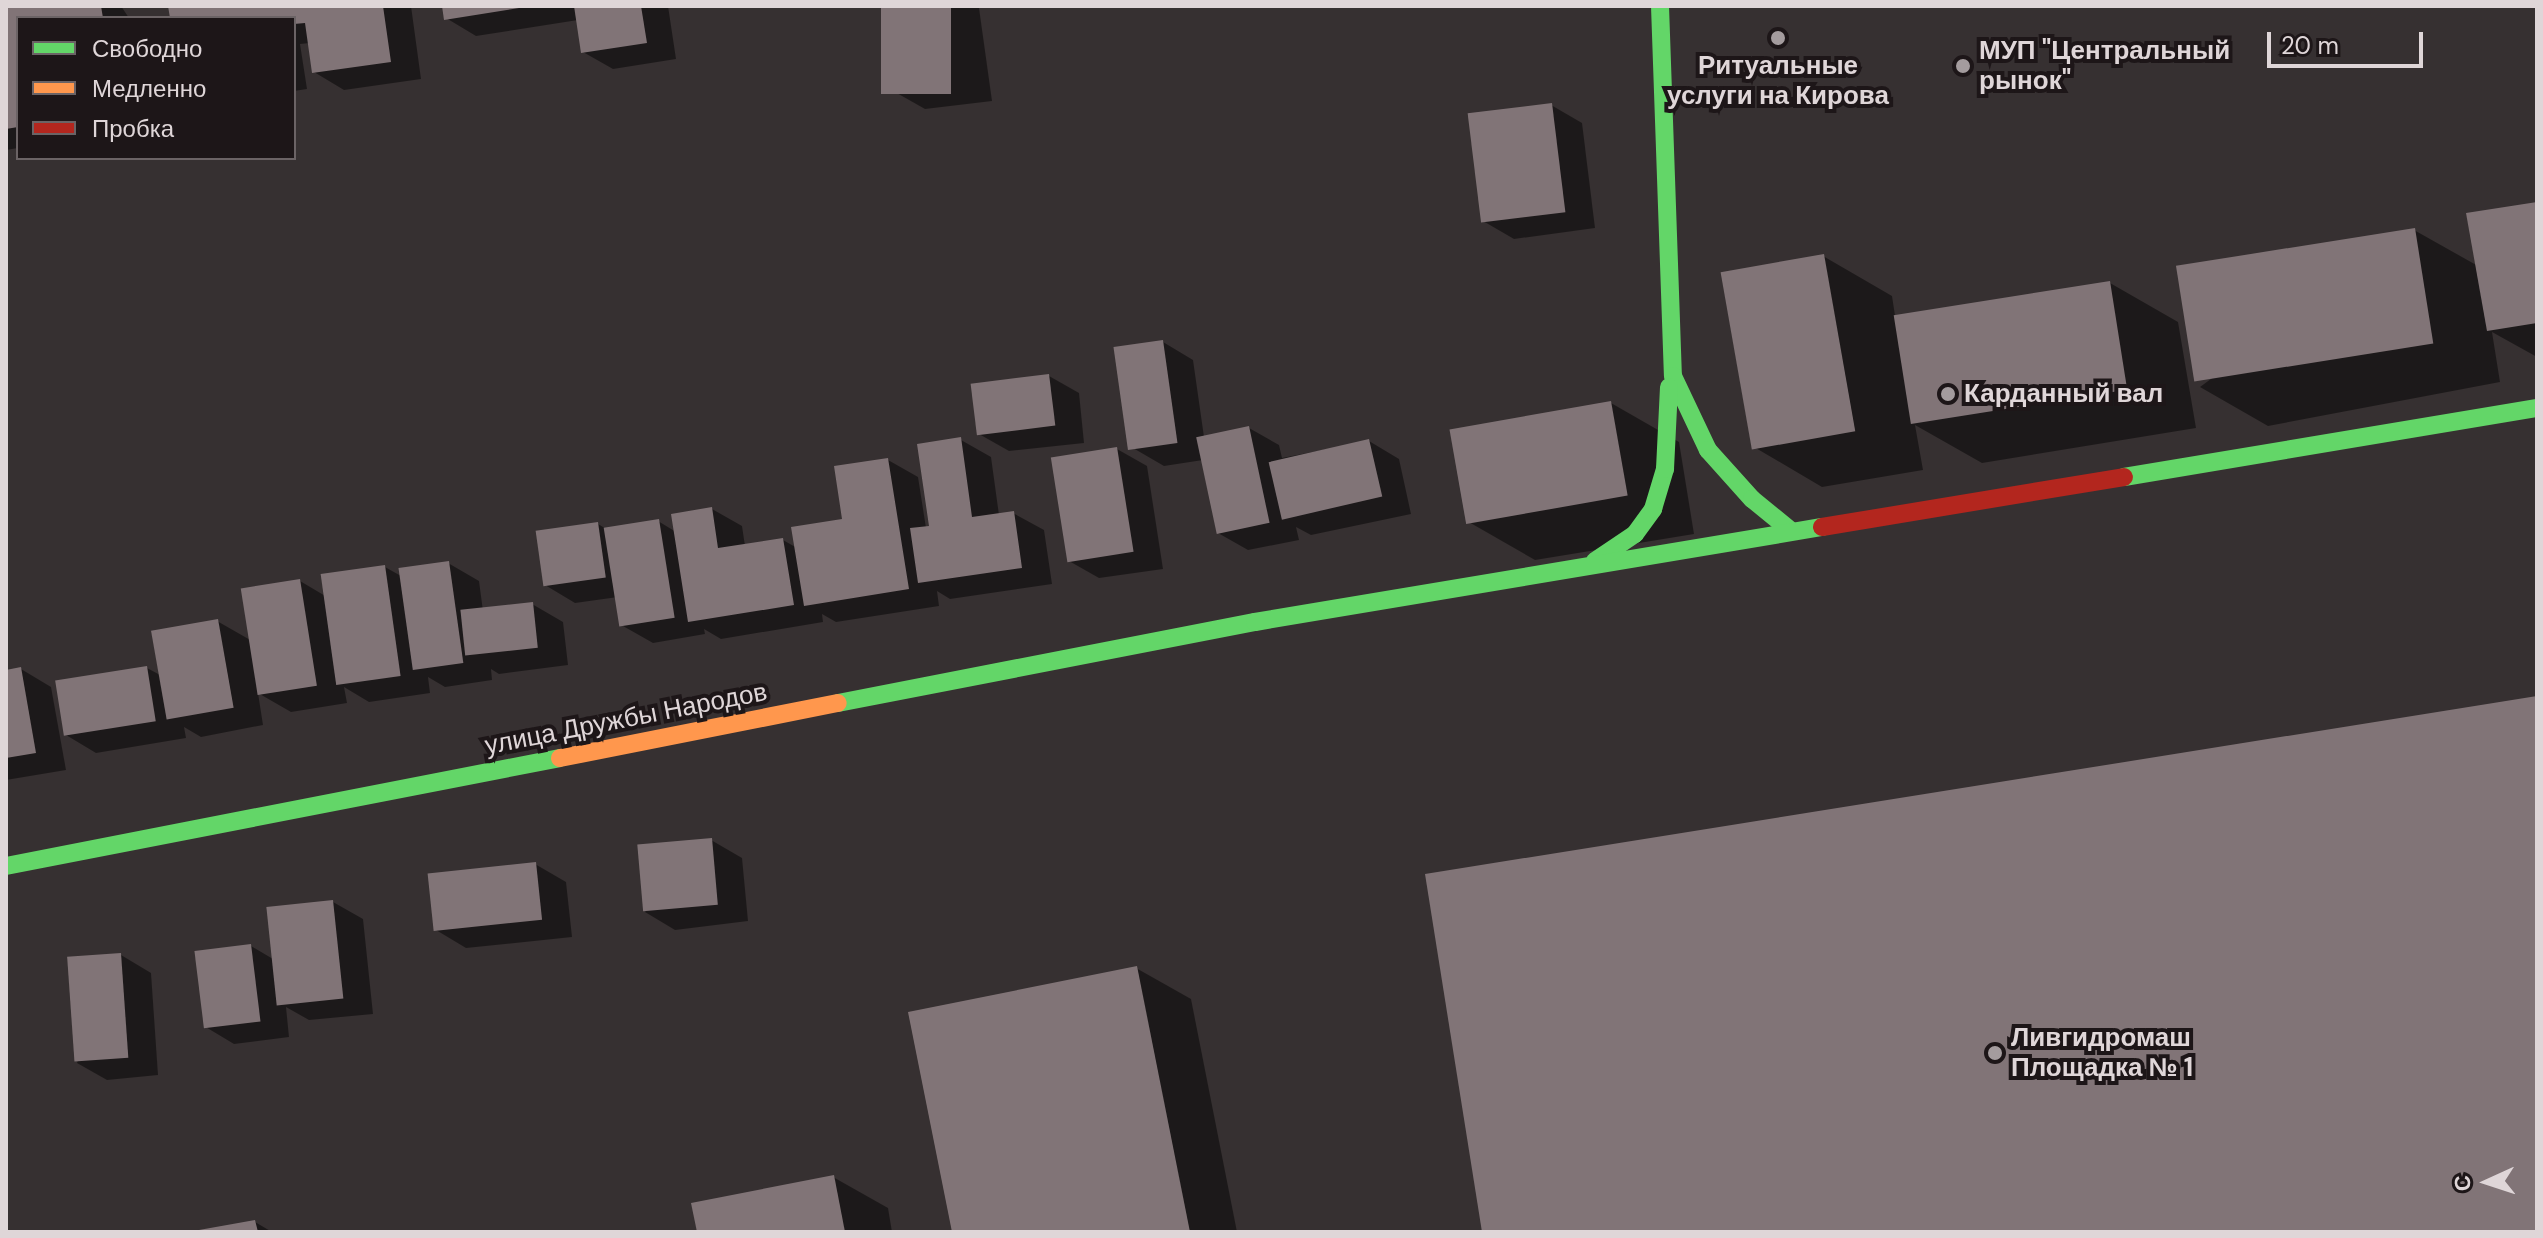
<!DOCTYPE html>
<meta charset="utf-8">
<style>
body{margin:0}
#map{position:relative;width:2543px;height:1238px;overflow:hidden;background:#363031;font-family:"DM Sans",sans-serif}
div>[style]{position:absolute}
.shadow>*{inset:0;background:#0007}
.building>*{inset:0;background:#817477;transform-origin:0 0}
.fast>*{height:18px;margin:-9px;padding:0 9px;transform-origin:9px;border-radius:9px;background:#63d668}
.slow>*{height:18px;margin:-9px;padding:0 9px;transform-origin:9px;border-radius:9px;background:#ff974d}
.jam>*{height:18px;margin:-9px;padding:0 9px;transform-origin:9px;border-radius:9px;background:#b3261e}
.dots>*{width:22px;height:22px;translate:-50% -50%;box-sizing:border-box;border:4px solid #1d1618;border-radius:50%}
span{translate:-50% -50%;white-space:nowrap;text-align:center;line-height:1.15;-webkit-text-stroke:8px #1d1618;paint-order:stroke}
.poi-label{font-size:26px;color:#dfd6d8;font-weight:700}
.left{translate:0 -50%;text-align:left}
.street-label{font-size:26px;color:#dfd6d8}
.frame{position:absolute;inset:0;border:8px solid #dfd6d8;pointer-events:none}
.legend{position:absolute;left:16px;top:16px;width:280px;height:144px;box-sizing:border-box;background:#1d1618;border:2px solid #6b6365;margin:0;padding:10px 14px;list-style:none;font-size:24px;color:#dfd6d8}
.legend li{display:flex;align-items:center;gap:16px;height:40px}
.legend b{width:40px;border:2px solid #6b6365}
.north{position:absolute;left:2447px;top:1142px;width:80px;height:80px;-webkit-text-stroke:6px #1d1618;paint-order:stroke;rotate:267deg;font-size:22px;font-weight:700;line-height:32px;text-align:center;color:#dfd6d8}
.north::after{content:'';display:block;margin:auto;width:28px;height:36px;background:#dfd6d8;clip-path:polygon(50% 0,100% 100%,50% 72%,0 100%)}
.scale{position:absolute;left:2267px;top:32px;width:156px;height:36px;box-sizing:border-box;border:4px solid #dfd6d8;border-top:0;padding-left:10px;font-size:24px;line-height:28px;white-space:nowrap;color:#dfd6d8;-webkit-text-stroke:6px #1d1618;paint-order:stroke}
</style>
<div id="map">
<div class="shadow">
<div style="clip-path:polygon(6px 6px,121px 6px,129px 18px,18px 18px,18px 148px,6px 150px)"></div>
<div style="clip-path:polygon(170px 6px,411px 6px,421px 79px,344px 90px,314px 72px,310px 43px,300px 44px,307px 89px,294px 91px,294px 18px,172px 18px)"></div>
<div style="clip-path:polygon(444px 6px,668px 6px,676px 59px,613px 69px,583px 52px,578px 20px,476px 36px,446px 18px)"></div>
<div style="clip-path:polygon(883px 6px,979px 8px,992px 101px,925px 109px,895px 92px)"></div>
<div style="clip-path:polygon(1551px 105px,1582px 123px,1595px 228px,1514px 239px,1483px 221px)"></div>
<div style="clip-path:polygon(2537px 204px,2537px 357px,2492px 332px,2500px 382px,2268px 426px,2200px 387px,2414px 230px,2478px 266px)"></div>
<div style="clip-path:polygon(1823px 256px,1892px 296px,1896px 322px,2110px 283px,2178px 322px,2196px 428px,1982px 463px,1915px 425px,1923px 470px,1822px 487px,1754px 447px)"></div>
<div style="clip-path:polygon(1163px 342px,1193px 360px,1204px 437px,1249px 428px,1279px 445px,1282px 458px,1369px 441px,1399px 459px,1411px 514px,1311px 535px,1296px 527px,1299px 540px,1248px 550px,1218px 533px,1203px 460px,1164px 466px,1133px 448px)"></div>
<div style="clip-path:polygon(1049px 376px,1079px 393px,1084px 443px,1009px 451px,979px 434px)"></div>
<div style="clip-path:polygon(1611px 403px,1679px 442px,1694px 534px,1535px 560px,1467px 521px)"></div>
<div style="clip-path:polygon(961px 440px,991px 457px,999px 515px,1013px 513px,1044px 530px,1052px 584px,950px 599px,937px 591px,939px 606px,836px 622px,822px 614px,823px 622px,721px 639px,704px 629px,705px 634px,653px 643px,623px 626px,618px 597px,575px 603px,545px 585px,598px 524px,608px 530px,658px 521px,676px 532px,712px 509px,742px 526px,745px 546px,783px 540px,797px 548px,844px 521px,888px 460px,918px 477px,926px 528px,931px 528px)"></div>
<div style="clip-path:polygon(1117px 449px,1147px 466px,1163px 569px,1099px 578px,1069px 561px)"></div>
<div style="clip-path:polygon(448px 563px,479px 581px,483px 611px,532px 604px,563px 622px,568px 665px,499px 674px,491px 669px,492px 680px,445px 687px,428px 677px,430px 693px,369px 702px,344px 687px,347px 703px,291px 712px,258px 693px,263px 725px,201px 737px,184px 727px,186px 738px,96px 753px,66px 735px,147px 668px,162px 676px,217px 621px,252px 641px,300px 581px,327px 597px,385px 567px,401px 576px)"></div>
<div style="clip-path:polygon(21px 669px,51px 687px,66px 770px,6px 780px,6px 672px)"></div>
<div style="clip-path:polygon(711px 840px,742px 858px,748px 921px,675px 930px,645px 912px)"></div>
<div style="clip-path:polygon(535px 864px,566px 882px,572px 937px,466px 948px,436px 930px)"></div>
<div style="clip-path:polygon(333px 902px,363px 919px,373px 1014px,309px 1020px,286px 1007px,289px 1037px,234px 1044px,204px 1026px,251px 946px,273px 959px)"></div>
<div style="clip-path:polygon(121px 955px,151px 973px,158px 1075px,107px 1080px,77px 1063px)"></div>
<div style="clip-path:polygon(1136px 968px,1191px 999px,1237px 1232px,954px 1232px)"></div>
<div style="clip-path:polygon(833px 1177px,888px 1208px,892px 1232px,699px 1232px)"></div>
<div style="clip-path:polygon(255px 1222px,272px 1232px,202px 1232px)"></div>
</div>
<div class="building">
<div style="clip-path:polygon(6px 6px,101px 6px,103px 18px,18px 18px,18px 127px,6px 129px)"></div>
<div style="clip-path:polygon(168px 6px,383px 6px,391px 62px,312px 73px,305px 23px,294px 24px,294px 18px,170px 18px)"></div>
<div style="clip-path:polygon(442px 6px,519px 6px,519px 8px,444px 20px)"></div>
<div style="clip-path:polygon(574px 6px,641px 6px,647px 43px,581px 53px)"></div>
<div style="left:881px;top:6px;width:70px;height:88px"></div>
<div style="left:1552px;top:103px;width:110px;height:85px;rotate:83deg"></div>
<div style="clip-path:polygon(2537px 202px,2537px 323px,2487px 331px,2466px 213px)"></div>
<div style="left:2415px;top:228px;width:117px;height:242px;rotate:81deg"></div>
<div style="left:1824px;top:254px;width:180px;height:105px;rotate:80deg"></div>
<div style="left:2110px;top:281px;width:110px;height:219px;rotate:81deg"></div>
<div style="left:1163px;top:340px;width:104px;height:50px;rotate:82deg"></div>
<div style="left:1049px;top:374px;width:52px;height:79px;rotate:83deg"></div>
<div style="left:1611px;top:401px;width:96px;height:164px;rotate:80deg"></div>
<div style="left:1249px;top:426px;width:99px;height:54px;rotate:78deg"></div>
<div style="clip-path:polygon(961px 437px,972px 517px,1014px 511px,1022px 568px,918px 583px,910px 528px,929px 526px,917px 444px)"></div>
<div style="left:1369px;top:439px;width:59px;height:103px;rotate:77deg"></div>
<div style="left:1117px;top:447px;width:106px;height:67px;rotate:81deg"></div>
<div style="clip-path:polygon(888px 458px,909px 589px,804px 606px,791px 527px,842px 519px,834px 466px)"></div>
<div style="clip-path:polygon(712px 507px,718px 548px,783px 538px,794px 605px,688px 622px,671px 514px)"></div>
<div style="left:659px;top:519px;width:100px;height:56px;rotate:81deg"></div>
<div style="left:598px;top:522px;width:56px;height:63px;rotate:82deg"></div>
<div style="left:449px;top:561px;width:103px;height:51px;rotate:82deg"></div>
<div style="left:385px;top:565px;width:112px;height:65px;rotate:82deg"></div>
<div style="left:300px;top:579px;width:108px;height:60px;rotate:81deg"></div>
<div style="left:533px;top:602px;width:46px;height:73px;rotate:84deg"></div>
<div style="left:218px;top:619px;width:90px;height:68px;rotate:80deg"></div>
<div style="left:147px;top:666px;width:56px;height:93px;rotate:81deg"></div>
<div style="clip-path:polygon(21px 667px,36px 753px,6px 758px,6px 670px)"></div>
<div style="clip-path:polygon(2537px 696px,2537px 1232px,1482px 1232px,1425px 874px)"></div>
<div style="left:712px;top:838px;width:67px;height:75px;rotate:85deg"></div>
<div style="left:536px;top:862px;width:58px;height:109px;rotate:84deg"></div>
<div style="left:333px;top:900px;width:99px;height:67px;rotate:84deg"></div>
<div style="left:251px;top:944px;width:78px;height:57px;rotate:83deg"></div>
<div style="left:121px;top:953px;width:105px;height:54px;rotate:86deg"></div>
<div style="clip-path:polygon(1137px 966px,1190px 1232px,952px 1232px,908px 1012px)"></div>
<div style="clip-path:polygon(834px 1175px,845px 1232px,697px 1232px,691px 1203px)"></div>
<div style="clip-path:polygon(255px 1220px,258px 1232px,199px 1232px,199px 1230px)"></div>
</div>
<div class="fast">
<div style="left:1660px;top:6px;width:370px;rotate:88deg"></div>
<div style="left:1673px;top:376px;width:82px;rotate:64.7deg"></div>
<div style="left:1708px;top:450px;width:66px;rotate:48.1deg"></div>
<div style="left:1752px;top:499px;width:49px;rotate:39.2deg"></div>
<div style="left:2124px;top:477px;width:419px;rotate:-9.5deg"></div>
<div style="left:1595px;top:561px;width:48px;rotate:-34deg"></div>
<div style="left:1635px;top:534px;width:31px;rotate:-54deg"></div>
<div style="left:1653px;top:509px;width:42px;rotate:-73.3deg"></div>
<div style="left:1665px;top:469px;width:82px;rotate:-87.2deg"></div>
<div style="left:838px;top:703px;width:425px;rotate:-11deg"></div>
<div style="left:1255px;top:622px;width:575px;rotate:-9.51deg"></div>
<div style="left:6px;top:866px;width:564px;rotate:-11.03deg"></div>
</div>
<div class="slow">
<div style="left:560px;top:758px;width:283px;rotate:-11.2deg"></div>
</div>
<div class="jam">
<div style="left:1822px;top:527px;width:306px;rotate:-9.4deg"></div>
</div>
<div class="dots">
<div style="left:1778px;top:38px;background:#a49c9e"></div>
<div style="left:1963px;top:66px;background:#a49c9e"></div>
<div style="left:1948px;top:394px;background:#a49c9e"></div>
<div style="left:1995px;top:1053px;background:#a49c9e"></div>
</div>
<div class="poi-label">
<span class="left" style="left:1979px;top:66px">МУП "Центральный<br>рынок"</span>
<span style="left:1778px;top:81px">Ритуальные<br>услуги на Кирова</span>
<span class="left" style="left:1964px;top:394px">Карданный вал</span>
<span class="left" style="left:2011px;top:1053px">Ливгидромаш<br>Площадка № 1</span>
</div>
<div class="street-label">
<span style="left:626px;top:719px;rotate:-11deg">улица Дружбы Народов</span>
</div>
<div class="frame"></div>
<ul class="legend">
<li><b style="height:10px;background:#63d668"></b>Свободно</li>
<li><b style="height:10px;background:#ff974d"></b>Медленно</li>
<li><b style="height:10px;background:#b3261e"></b>Пробка</li>
</ul>
<div class="north">С</div>
<div class="scale">20 m</div>
</div>
